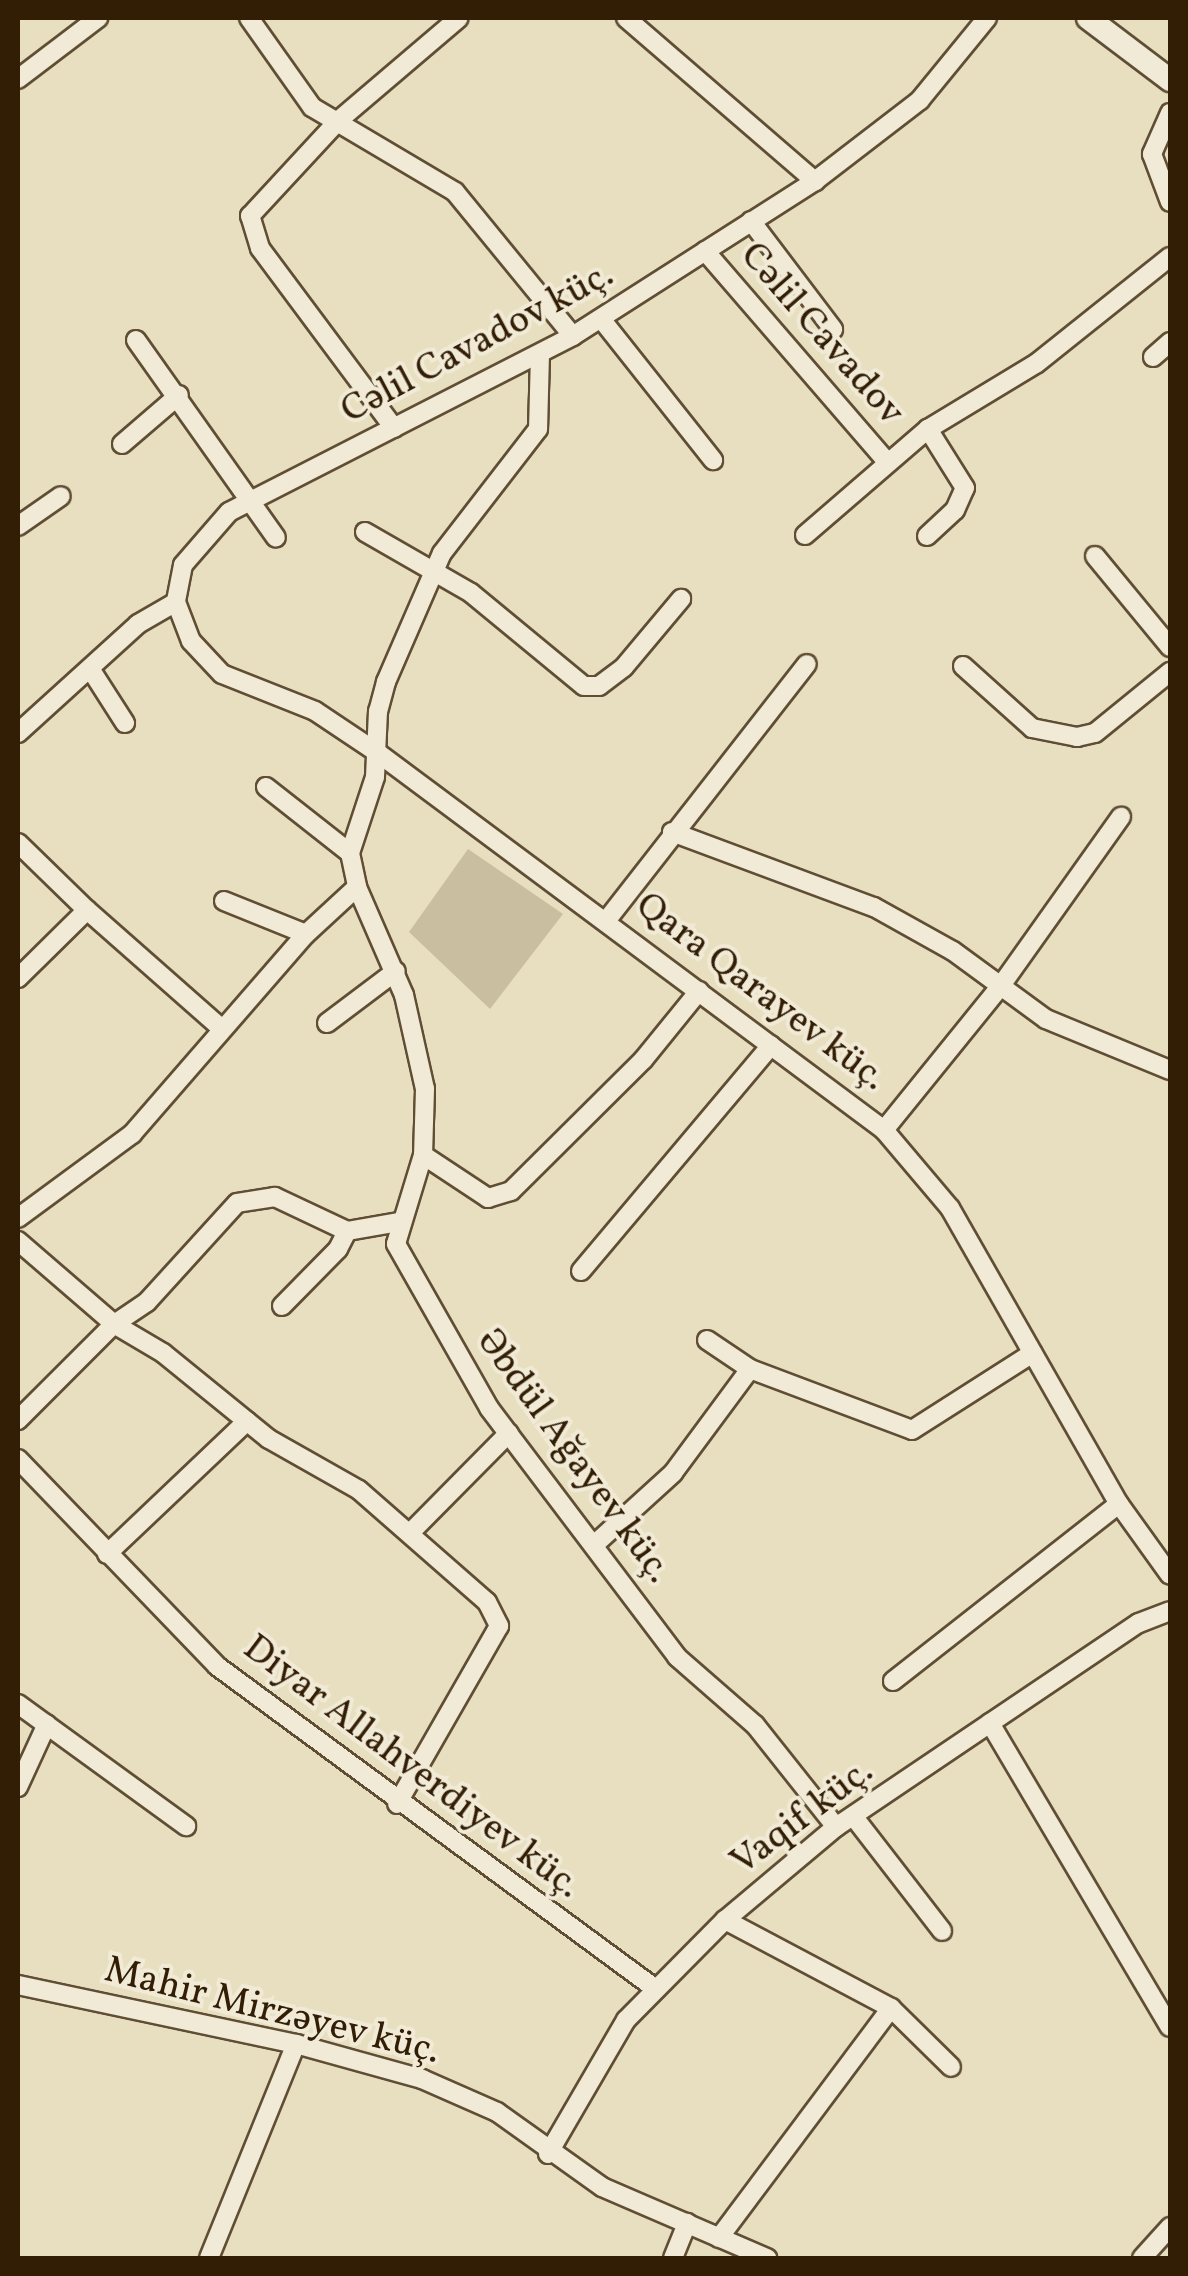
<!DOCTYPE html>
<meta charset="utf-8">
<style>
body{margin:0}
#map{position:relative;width:1188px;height:2276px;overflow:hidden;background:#e8dfc0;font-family:Vollkorn,serif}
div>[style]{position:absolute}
.green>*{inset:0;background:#c9bea0}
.roads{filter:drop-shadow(2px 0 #604e34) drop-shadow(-2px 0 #604e34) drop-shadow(0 2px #604e34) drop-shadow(0 -2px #604e34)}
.minor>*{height:18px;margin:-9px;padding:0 9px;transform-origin:9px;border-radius:9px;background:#f0ead6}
.tertiary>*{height:22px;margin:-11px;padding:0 11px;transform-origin:11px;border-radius:11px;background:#f0ead6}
span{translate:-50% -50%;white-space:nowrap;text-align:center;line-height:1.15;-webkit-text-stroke:8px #f0ead6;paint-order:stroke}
.street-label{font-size:38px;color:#321d05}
.frame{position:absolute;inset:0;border:20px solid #321d05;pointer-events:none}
</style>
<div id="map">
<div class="green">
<div style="clip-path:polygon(468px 849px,563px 914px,490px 1009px,409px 932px)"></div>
</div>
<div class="roads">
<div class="minor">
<div style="left:249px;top:18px;width:109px;rotate:54.7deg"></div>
<div style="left:312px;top:107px;width:166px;rotate:30.7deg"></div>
<div style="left:455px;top:192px;width:186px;rotate:50.7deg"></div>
<div style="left:626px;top:18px;width:250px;rotate:40.8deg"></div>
<div style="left:987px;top:18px;width:106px;rotate:129.3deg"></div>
<div style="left:920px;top:100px;width:133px;rotate:142.4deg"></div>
<div style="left:815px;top:181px;width:287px;rotate:147.4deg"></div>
<div style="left:573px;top:336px;width:386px;rotate:152.9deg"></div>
<div style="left:229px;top:512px;width:70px;rotate:131deg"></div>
<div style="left:183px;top:565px;width:38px;rotate:101deg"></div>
<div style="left:176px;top:602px;width:42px;rotate:69deg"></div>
<div style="left:191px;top:641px;width:45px;rotate:46.8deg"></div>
<div style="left:222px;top:674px;width:100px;rotate:21.7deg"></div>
<div style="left:315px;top:711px;width:76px;rotate:33.7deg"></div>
<div style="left:378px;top:753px;width:631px;rotate:36.69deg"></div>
<div style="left:884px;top:1130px;width:102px;rotate:49.8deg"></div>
<div style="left:950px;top:1208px;width:341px;rotate:60.3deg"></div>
<div style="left:1119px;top:1504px;width:87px;rotate:54.3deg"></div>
<div style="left:18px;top:79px;width:101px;rotate:-37.3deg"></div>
<div style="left:1170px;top:113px;width:45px;rotate:113.7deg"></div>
<div style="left:1152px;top:154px;width:51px;rotate:69.4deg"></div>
<div style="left:751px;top:221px;width:136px;rotate:52.8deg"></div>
<div style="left:705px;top:251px;width:277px;rotate:49.2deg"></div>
<div style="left:602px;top:320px;width:179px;rotate:51.6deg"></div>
<div style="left:136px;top:340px;width:242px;rotate:54.7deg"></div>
<div style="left:540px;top:354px;width:75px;rotate:91.5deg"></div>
<div style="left:538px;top:429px;width:157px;rotate:127.7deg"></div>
<div style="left:442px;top:553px;width:141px;rotate:113.5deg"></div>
<div style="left:386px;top:682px;width:30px;rotate:105deg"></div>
<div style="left:378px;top:711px;width:66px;rotate:92.6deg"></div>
<div style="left:375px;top:777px;width:80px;rotate:108.2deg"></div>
<div style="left:350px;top:853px;width:35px;rotate:78deg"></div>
<div style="left:357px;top:887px;width:118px;rotate:66.5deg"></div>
<div style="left:404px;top:995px;width:96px;rotate:77.4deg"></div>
<div style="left:425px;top:1089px;width:66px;rotate:91.7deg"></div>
<div style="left:423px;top:1155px;width:93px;rotate:106.9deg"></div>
<div style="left:396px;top:1244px;width:189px;rotate:60.4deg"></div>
<div style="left:489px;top:1408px;width:312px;rotate:52.9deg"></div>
<div style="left:677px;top:1657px;width:103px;rotate:41.1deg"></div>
<div style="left:755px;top:1725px;width:130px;rotate:51.5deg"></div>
<div style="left:1153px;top:357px;width:23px;rotate:-41deg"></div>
<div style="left:394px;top:428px;width:224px;rotate:-126.7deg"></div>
<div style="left:260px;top:248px;width:34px;rotate:-107deg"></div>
<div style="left:250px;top:216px;width:131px;rotate:-47.2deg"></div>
<div style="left:339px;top:120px;width:157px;rotate:-40.4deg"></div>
<div style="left:122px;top:444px;width:75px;rotate:-40.7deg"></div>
<div style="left:18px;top:526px;width:52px;rotate:-34.9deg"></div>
<div style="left:365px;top:532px;width:122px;rotate:29.9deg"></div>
<div style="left:471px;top:593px;width:146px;rotate:39.5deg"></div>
<div style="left:584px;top:686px;width:15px"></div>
<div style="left:599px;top:686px;width:31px;rotate:-37deg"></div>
<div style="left:624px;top:667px;width:89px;rotate:-50deg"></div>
<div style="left:805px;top:535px;width:162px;rotate:-40.8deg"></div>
<div style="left:928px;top:429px;width:127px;rotate:-31.2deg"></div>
<div style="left:1037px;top:363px;width:170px;rotate:-38.6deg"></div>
<div style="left:927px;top:536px;width:38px;rotate:-43deg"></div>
<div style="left:955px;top:510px;width:24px;rotate:-66deg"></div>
<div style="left:965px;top:488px;width:70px;rotate:-122.1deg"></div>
<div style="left:1095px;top:556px;width:118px;rotate:50.5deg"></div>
<div style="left:963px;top:666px;width:93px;rotate:41.9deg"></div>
<div style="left:1032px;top:728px;width:46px;rotate:11.3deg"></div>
<div style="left:1077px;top:737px;width:18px;rotate:-13deg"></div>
<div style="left:1095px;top:733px;width:97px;rotate:-39.1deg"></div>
<div style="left:91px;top:670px;width:63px;rotate:57.3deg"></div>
<div style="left:18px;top:733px;width:162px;rotate:-42.2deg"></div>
<div style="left:138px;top:624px;width:44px;rotate:-30.1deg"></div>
<div style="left:266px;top:787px;width:107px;rotate:38.2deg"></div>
<div style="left:672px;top:832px;width:215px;rotate:20.4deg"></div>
<div style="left:874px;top:907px;width:90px;rotate:29.1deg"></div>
<div style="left:953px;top:951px;width:115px;rotate:36.2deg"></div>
<div style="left:1046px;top:1019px;width:134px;rotate:22.4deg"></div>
<div style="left:18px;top:843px;width:96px;rotate:44.2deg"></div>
<div style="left:87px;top:910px;width:97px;rotate:135.4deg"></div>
<div style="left:224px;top:901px;width:88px;rotate:21.9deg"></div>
<div style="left:87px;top:910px;width:179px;rotate:41.4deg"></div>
<div style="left:606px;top:921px;width:326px;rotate:-52deg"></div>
<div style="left:327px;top:1023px;width:86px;rotate:-37deg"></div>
<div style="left:884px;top:1130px;width:184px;rotate:-51deg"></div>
<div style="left:1000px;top:987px;width:209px;rotate:-54.6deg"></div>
<div style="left:423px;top:1155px;width:78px;rotate:33.5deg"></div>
<div style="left:488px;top:1198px;width:24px;rotate:-17deg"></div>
<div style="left:511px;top:1191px;width:186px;rotate:-44.8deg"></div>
<div style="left:643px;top:1060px;width:89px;rotate:-50.9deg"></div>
<div style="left:18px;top:1218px;width:142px;rotate:-36.4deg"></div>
<div style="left:132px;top:1134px;width:265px;rotate:-49deg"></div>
<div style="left:306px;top:934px;width:69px;rotate:-42.7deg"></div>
<div style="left:347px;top:1231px;width:80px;rotate:-154.7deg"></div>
<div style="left:275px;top:1197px;width:38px;rotate:171deg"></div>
<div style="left:237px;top:1203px;width:134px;rotate:132.3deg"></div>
<div style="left:147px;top:1302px;width:40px;rotate:146deg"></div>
<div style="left:114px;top:1324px;width:57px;rotate:30.6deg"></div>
<div style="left:163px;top:1353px;width:136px;rotate:39.1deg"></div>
<div style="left:269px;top:1439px;width:103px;rotate:29.5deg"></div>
<div style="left:359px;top:1490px;width:170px;rotate:41.2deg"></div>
<div style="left:487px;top:1602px;width:27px;rotate:63deg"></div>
<div style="left:499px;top:1626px;width:205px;rotate:119.8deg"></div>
<div style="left:18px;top:1241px;width:127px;rotate:40.8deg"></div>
<div style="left:114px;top:1324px;width:136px;rotate:135deg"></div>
<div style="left:581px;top:1271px;width:295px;rotate:-49.9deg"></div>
<div style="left:282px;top:1306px;width:80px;rotate:-45.5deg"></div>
<div style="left:338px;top:1249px;width:20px;rotate:-63deg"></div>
<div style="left:347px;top:1231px;width:53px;rotate:-9.8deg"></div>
<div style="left:707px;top:1340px;width:52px;rotate:34deg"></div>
<div style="left:18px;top:1459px;width:287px;rotate:46.1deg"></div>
<div style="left:217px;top:1666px;width:541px;rotate:36.36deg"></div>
<div style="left:411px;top:1532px;width:139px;rotate:-45.3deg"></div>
<div style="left:594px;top:1545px;width:107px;rotate:-42.3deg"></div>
<div style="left:673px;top:1473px;width:129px;rotate:-53.5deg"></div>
<div style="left:750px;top:1369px;width:173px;rotate:20.6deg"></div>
<div style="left:912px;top:1430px;width:143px;rotate:-32.5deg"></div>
<div style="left:107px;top:1554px;width:193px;rotate:-43.5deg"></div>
<div style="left:893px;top:1681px;width:287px;rotate:-38.1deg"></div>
<div style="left:18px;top:1704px;width:208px;rotate:36deg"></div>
<div style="left:990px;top:1723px;width:353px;rotate:59.4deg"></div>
<div style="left:18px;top:1787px;width:69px;rotate:-65.3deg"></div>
<div style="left:854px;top:1817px;width:144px;rotate:52.3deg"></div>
<div style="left:725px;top:1920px;width:188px;rotate:27.9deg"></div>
<div style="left:891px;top:2008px;width:84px;rotate:44.5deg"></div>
<div style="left:18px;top:1985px;width:284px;rotate:12deg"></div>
<div style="left:296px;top:2044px;width:131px;rotate:15.5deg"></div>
<div style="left:422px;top:2079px;width:82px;rotate:23.7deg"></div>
<div style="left:497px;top:2112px;width:129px;rotate:35.5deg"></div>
<div style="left:602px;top:2187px;width:180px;rotate:23.3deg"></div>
<div style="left:548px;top:2154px;width:155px;rotate:-59.8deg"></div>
<div style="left:626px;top:2020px;width:141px;rotate:-45.3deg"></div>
<div style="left:725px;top:1920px;width:145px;rotate:-40deg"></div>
<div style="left:836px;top:1827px;width:365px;rotate:-34deg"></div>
<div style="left:1139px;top:1623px;width:33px;rotate:-21deg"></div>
<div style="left:719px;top:2238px;width:287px;rotate:-53.2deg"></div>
<div style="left:209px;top:2258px;width:231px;rotate:-67.9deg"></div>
<div style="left:673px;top:2258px;width:38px;rotate:-68deg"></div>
<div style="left:1142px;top:2258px;width:42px;rotate:-47.9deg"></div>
</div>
<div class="tertiary">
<div style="left:1088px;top:18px;width:103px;rotate:37.1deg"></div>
</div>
</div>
<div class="street-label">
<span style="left:821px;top:335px;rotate:49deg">Cəlil Cavadov</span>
<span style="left:478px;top:344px;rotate:-28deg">Cəlil Cavadov küç.</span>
<span style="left:760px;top:993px;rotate:37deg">Qara Qarayev küç.</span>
<span style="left:573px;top:1457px;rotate:54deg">Əbdül Ağayev küç.</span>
<span style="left:411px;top:1768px;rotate:37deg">Diyar Allahverdiyev küç.</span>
<span style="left:803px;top:1818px;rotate:-37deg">Vaqif küç.</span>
<span style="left:272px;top:2012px;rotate:14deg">Mahir Mirzəyev küç.</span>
</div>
<div class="frame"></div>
</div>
